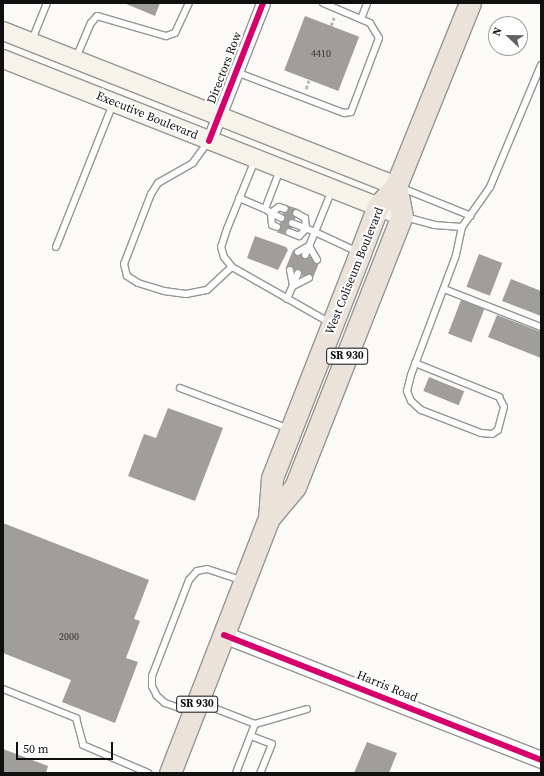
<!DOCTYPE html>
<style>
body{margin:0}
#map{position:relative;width:544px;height:776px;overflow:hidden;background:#fcfaf7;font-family:"Source Serif 4",serif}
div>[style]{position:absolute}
.building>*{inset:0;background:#a09e9b;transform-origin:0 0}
.path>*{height:2.5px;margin-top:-1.25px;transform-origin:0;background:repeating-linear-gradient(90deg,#b9b9b8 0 4px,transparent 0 6px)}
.roads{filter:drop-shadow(1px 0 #969594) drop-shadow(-1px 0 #969594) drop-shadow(0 1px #969594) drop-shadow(0 -1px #969594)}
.service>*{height:6px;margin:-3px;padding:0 3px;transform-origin:3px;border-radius:3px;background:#fffefe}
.minor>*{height:13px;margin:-6.5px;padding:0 6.5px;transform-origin:6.5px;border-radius:6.5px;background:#fffefe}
.tertiary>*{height:16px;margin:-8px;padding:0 8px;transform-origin:8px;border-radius:8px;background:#fffefe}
.secondary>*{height:18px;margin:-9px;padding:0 9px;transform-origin:9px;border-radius:9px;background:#f6f3eb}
.trunk>*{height:21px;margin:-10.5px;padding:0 10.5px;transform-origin:10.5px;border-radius:10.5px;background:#ebe2da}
.cycleway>*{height:6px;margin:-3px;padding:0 3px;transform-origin:3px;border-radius:3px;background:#d6006c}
span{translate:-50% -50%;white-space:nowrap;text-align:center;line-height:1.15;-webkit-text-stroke:4px #fff;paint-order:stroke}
.number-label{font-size:10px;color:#343433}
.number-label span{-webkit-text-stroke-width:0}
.shield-label span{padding:1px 3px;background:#fff;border:1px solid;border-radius:3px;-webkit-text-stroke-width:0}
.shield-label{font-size:11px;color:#101010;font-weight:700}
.street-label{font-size:12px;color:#101010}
.frame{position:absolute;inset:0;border:4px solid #101010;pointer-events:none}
.north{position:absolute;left:488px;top:16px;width:40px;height:40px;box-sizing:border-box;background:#fff;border:1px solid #9f9f9f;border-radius:50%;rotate:292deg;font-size:11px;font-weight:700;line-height:16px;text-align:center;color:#101010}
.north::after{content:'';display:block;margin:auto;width:14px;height:18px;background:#636261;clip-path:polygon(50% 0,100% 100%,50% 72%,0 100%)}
.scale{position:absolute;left:16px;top:742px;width:97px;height:18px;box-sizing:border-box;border:2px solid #101010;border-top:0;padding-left:5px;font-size:12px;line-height:14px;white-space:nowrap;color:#101010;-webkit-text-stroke:3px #fff;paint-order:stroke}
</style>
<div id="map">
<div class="building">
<div style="clip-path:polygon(124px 3px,160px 3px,155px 16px)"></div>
<div style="left:305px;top:16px;width:58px;height:58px;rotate:21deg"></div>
<div style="left:286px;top:205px;width:13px;height:29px;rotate:18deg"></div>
<div style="clip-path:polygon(255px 236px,286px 247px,288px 250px,278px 270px,247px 258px)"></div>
<div style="left:293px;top:250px;width:29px;height:20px;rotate:22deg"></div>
<div style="left:479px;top:254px;width:25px;height:35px;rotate:21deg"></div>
<div style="clip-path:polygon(511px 279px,541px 291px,541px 316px,502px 301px)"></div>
<div style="left:461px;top:300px;width:25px;height:36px;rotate:21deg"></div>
<div style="clip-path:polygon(497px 315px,541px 332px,541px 358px,488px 337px)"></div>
<div style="left:429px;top:377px;width:38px;height:15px;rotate:22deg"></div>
<div style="clip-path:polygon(168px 408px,223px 428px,195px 501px,128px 476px,144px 434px,156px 438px)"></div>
<div style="clip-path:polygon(3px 523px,149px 580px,134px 619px,140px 621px,126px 658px,138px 662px,115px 723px,62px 702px,71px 680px,3px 653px)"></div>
<div style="clip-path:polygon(367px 742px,397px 753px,389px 773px,354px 773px)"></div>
<div style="clip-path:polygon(3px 749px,48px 766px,46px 773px,3px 773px)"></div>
</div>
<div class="path">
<div style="left:331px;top:26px;width:9px;rotate:-72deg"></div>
<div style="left:306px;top:89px;width:9px;rotate:-72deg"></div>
</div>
<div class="roads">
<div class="service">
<div style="left:361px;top:19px;width:17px;rotate:-69deg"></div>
<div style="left:32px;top:40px;width:40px;rotate:-68deg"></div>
<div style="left:76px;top:58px;width:38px;rotate:-67deg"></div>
<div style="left:91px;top:23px;width:9px;rotate:-49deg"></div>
<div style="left:97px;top:16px;width:72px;rotate:16.2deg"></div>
<div style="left:166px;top:36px;width:9px;rotate:-18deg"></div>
<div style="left:175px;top:33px;width:33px;rotate:-65deg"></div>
<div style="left:236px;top:72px;width:116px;rotate:20.8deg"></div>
<div style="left:344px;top:113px;width:7px;rotate:-8deg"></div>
<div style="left:351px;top:112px;width:79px;rotate:-69.3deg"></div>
<div style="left:379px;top:38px;width:17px;rotate:-121deg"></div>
<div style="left:370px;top:23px;width:51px;rotate:-156.9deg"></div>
<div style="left:208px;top:142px;width:26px;rotate:126deg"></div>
<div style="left:193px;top:163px;width:40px;rotate:150.3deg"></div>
<div style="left:158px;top:183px;width:13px;rotate:122deg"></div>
<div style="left:151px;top:194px;width:75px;rotate:111.1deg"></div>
<div style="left:124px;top:264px;width:12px;rotate:76deg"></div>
<div style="left:127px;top:276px;width:13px;rotate:32deg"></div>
<div style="left:138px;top:283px;width:27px;rotate:17deg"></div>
<div style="left:164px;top:291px;width:22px;rotate:8deg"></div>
<div style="left:186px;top:294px;width:21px;rotate:-11deg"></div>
<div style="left:207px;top:290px;width:34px;rotate:-43deg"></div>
<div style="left:255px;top:160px;width:74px;rotate:112.1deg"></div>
<div style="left:227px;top:229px;width:19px;rotate:108deg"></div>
<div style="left:221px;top:247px;width:10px;rotate:73deg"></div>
<div style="left:224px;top:257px;width:13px;rotate:51deg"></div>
<div style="left:232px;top:267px;width:113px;rotate:29.7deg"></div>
<div style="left:402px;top:188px;width:74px;rotate:22.1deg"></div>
<div style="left:332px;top:190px;width:45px;rotate:112deg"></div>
<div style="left:315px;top:232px;width:45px;rotate:24.9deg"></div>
<div style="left:239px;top:198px;width:28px;rotate:23deg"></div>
<div style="left:265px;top:209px;width:42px;rotate:-69deg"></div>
<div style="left:268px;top:211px;width:15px;rotate:28deg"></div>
<div style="left:405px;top:217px;width:30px;rotate:15deg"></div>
<div style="left:434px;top:225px;width:28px;rotate:4deg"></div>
<div style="left:292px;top:223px;width:25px;rotate:21deg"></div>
<div style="left:315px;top:232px;width:25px;rotate:113deg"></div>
<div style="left:277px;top:227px;width:5px;rotate:-158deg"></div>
<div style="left:272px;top:225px;width:12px;rotate:-95deg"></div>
<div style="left:271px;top:213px;width:10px;rotate:-37deg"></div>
<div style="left:279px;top:207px;width:6px;rotate:18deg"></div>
<div style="left:289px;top:232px;width:11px;rotate:22deg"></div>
<div style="left:299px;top:236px;width:10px;rotate:-45deg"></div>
<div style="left:306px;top:229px;width:11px;rotate:-95deg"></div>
<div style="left:305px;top:218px;width:10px;rotate:-151deg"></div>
<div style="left:56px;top:247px;width:154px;rotate:-68.3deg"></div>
<div style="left:298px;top:252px;width:13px;rotate:-29deg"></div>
<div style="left:309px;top:246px;width:16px;rotate:60deg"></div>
<div style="left:290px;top:270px;width:16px;rotate:79deg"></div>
<div style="left:293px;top:286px;width:18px;rotate:-27deg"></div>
<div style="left:444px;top:289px;width:104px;rotate:21.4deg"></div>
<div style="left:287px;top:299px;width:28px;rotate:-67deg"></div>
<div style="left:415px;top:363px;width:91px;rotate:22deg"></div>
<div style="left:499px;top:397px;width:11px;rotate:63deg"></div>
<div style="left:504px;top:407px;width:24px;rotate:105deg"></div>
<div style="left:498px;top:430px;width:7px;rotate:146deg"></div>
<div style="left:492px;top:434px;width:11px;rotate:-175deg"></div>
<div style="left:481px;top:433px;width:64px;rotate:-159deg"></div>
<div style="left:421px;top:410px;width:13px;rotate:-138deg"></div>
<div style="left:411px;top:401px;width:11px;rotate:-112deg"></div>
<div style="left:407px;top:391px;width:16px;rotate:-76deg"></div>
<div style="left:411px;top:375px;width:128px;rotate:-69.4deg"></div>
<div style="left:456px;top:255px;width:29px;rotate:-78deg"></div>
<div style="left:462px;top:227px;width:49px;rotate:-55deg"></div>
<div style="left:490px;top:187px;width:132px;rotate:-67.3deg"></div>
<div style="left:180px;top:388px;width:114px;rotate:20.5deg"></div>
<div style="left:3px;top:689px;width:79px;rotate:21.7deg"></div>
<div style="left:76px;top:718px;width:28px;rotate:75deg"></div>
<div style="left:83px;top:745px;width:71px;rotate:23.3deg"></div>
<div style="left:201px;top:703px;width:58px;rotate:21.3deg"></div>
<div style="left:255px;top:724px;width:53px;rotate:111.2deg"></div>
<div style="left:190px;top:712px;width:27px;rotate:-160deg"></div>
<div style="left:165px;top:703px;width:11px;rotate:-139deg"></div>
<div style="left:157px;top:696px;width:11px;rotate:-117deg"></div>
<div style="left:152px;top:686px;width:10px;rotate:-90deg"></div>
<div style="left:152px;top:676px;width:103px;rotate:-68.9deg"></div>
<div style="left:189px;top:580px;width:12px;rotate:-48deg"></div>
<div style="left:197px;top:571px;width:10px;rotate:-11deg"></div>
<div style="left:207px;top:569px;width:36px;rotate:18deg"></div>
<div style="left:255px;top:724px;width:54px;rotate:-16.1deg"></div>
<div style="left:251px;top:736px;width:22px;rotate:21deg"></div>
<div style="left:272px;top:744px;width:31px;rotate:112deg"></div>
</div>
<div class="minor">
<div style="left:209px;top:141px;width:148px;rotate:-68.6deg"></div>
</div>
<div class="tertiary">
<div style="left:224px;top:635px;width:341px;rotate:21.5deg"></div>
</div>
<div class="secondary">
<div style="left:3px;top:31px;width:422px;rotate:21.5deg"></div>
<div style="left:3px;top:59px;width:429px;rotate:21.5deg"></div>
</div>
<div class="trunk">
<div style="left:269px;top:518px;width:40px;rotate:-50deg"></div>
<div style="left:295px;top:487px;width:291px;rotate:-68.5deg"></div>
<div style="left:402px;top:216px;width:31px;rotate:-101deg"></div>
<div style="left:170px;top:773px;width:274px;rotate:-68.8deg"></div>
<div style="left:269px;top:518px;width:40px;rotate:-85.7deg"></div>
<div style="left:272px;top:478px;width:242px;rotate:-68.6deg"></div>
<div style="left:360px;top:253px;width:50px;rotate:-69deg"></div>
<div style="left:378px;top:206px;width:27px;rotate:-48deg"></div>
<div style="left:396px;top:186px;width:197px;rotate:-68deg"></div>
</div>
</div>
<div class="cycleway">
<div style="left:209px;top:141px;width:148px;rotate:-68.6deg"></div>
<div style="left:224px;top:635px;width:341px;rotate:21.5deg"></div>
</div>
<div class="number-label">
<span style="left:321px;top:54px">4410</span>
<span style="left:69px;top:637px">2000</span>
</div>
<div class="shield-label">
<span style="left:347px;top:356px">SR 930</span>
<span style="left:197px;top:704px">SR 930</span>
</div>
<div class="street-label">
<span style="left:225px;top:68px;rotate:-69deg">Directors Row</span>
<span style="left:147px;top:116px;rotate:22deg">Executive Boulevard</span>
<span style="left:355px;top:271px;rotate:-68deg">West Coliseum Boulevard</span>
<span style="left:387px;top:687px;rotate:22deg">Harris Road</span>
</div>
<div class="frame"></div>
<div class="north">N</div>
<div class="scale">50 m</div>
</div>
